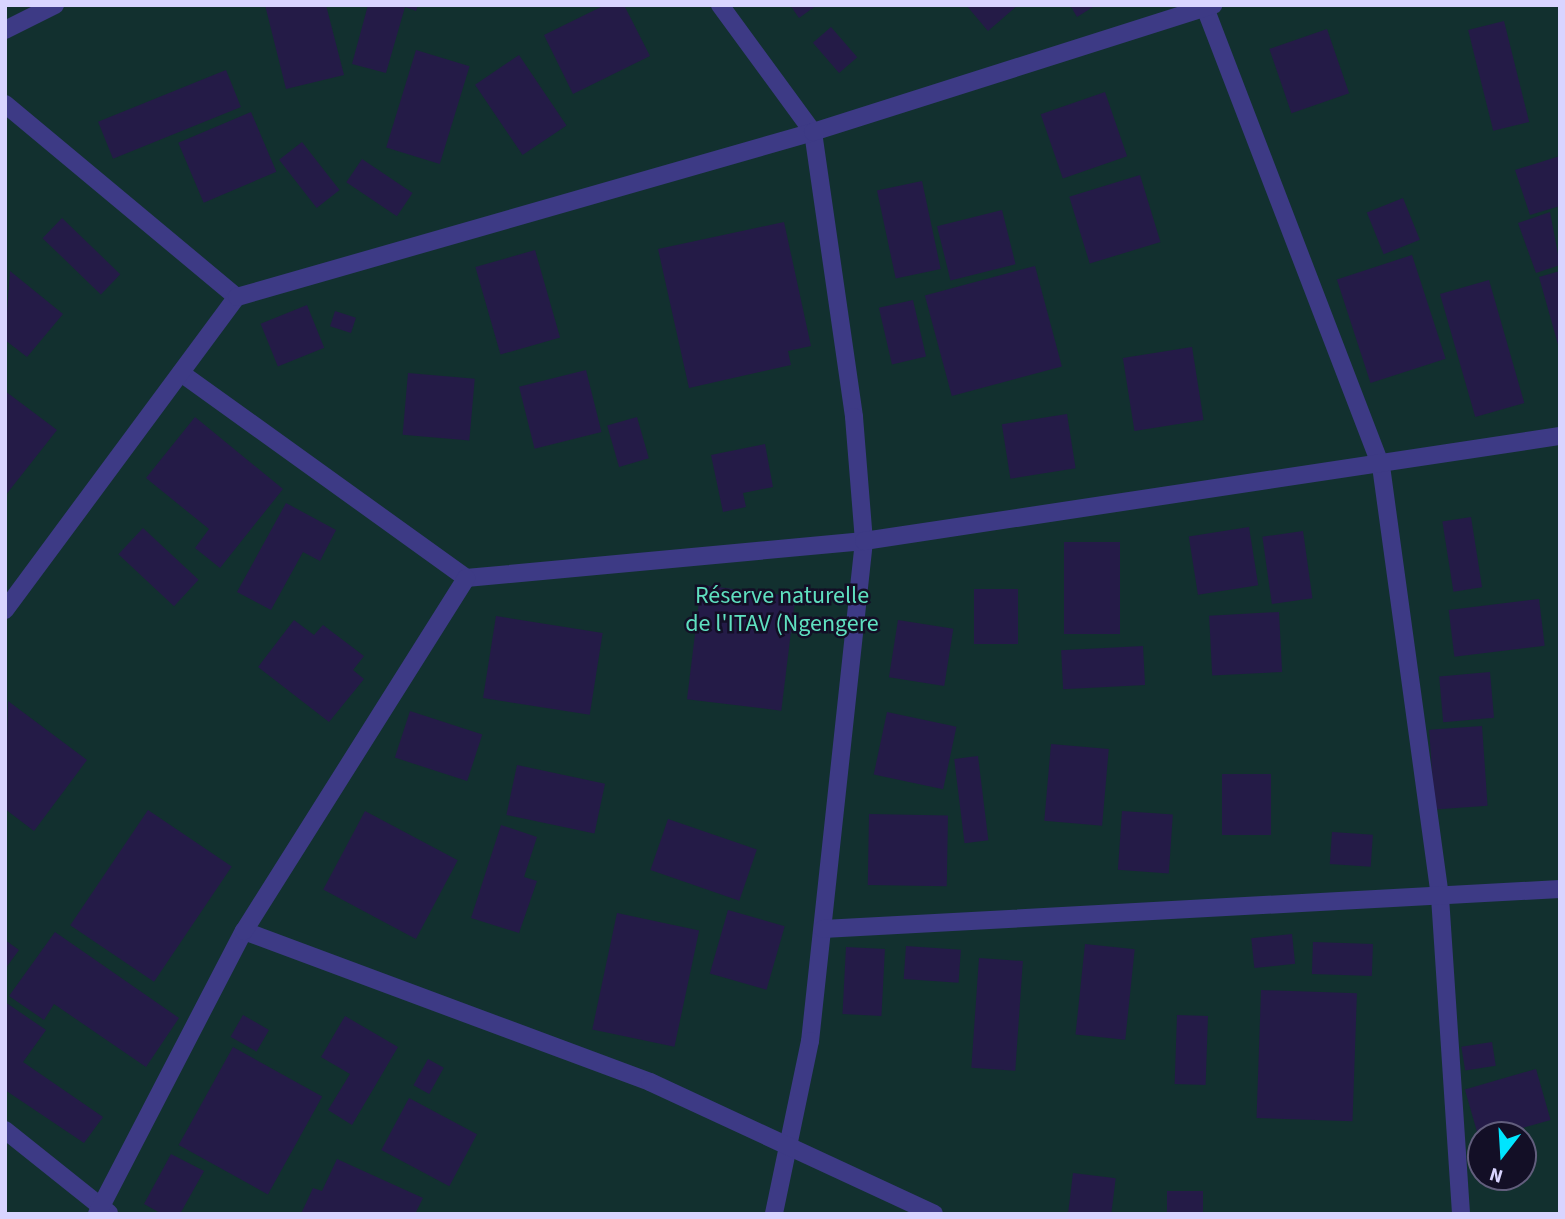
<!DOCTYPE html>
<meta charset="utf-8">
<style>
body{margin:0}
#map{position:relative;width:1565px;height:1219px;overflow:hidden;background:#130f26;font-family:"Source Sans 3",sans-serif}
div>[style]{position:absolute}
.green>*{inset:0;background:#12302f}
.building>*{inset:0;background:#241b47;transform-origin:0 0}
.street>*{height:18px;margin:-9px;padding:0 9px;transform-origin:9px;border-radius:9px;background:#3d3a85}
span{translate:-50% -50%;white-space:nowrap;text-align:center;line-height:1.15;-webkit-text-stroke:5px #130f26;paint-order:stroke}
.park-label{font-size:24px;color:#5fe0c0}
.frame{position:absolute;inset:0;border:7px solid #d9d4ff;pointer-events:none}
.north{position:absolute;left:1467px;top:1121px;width:70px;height:70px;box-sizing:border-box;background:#130f26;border:2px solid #625e7d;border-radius:50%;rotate:197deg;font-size:19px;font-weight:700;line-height:28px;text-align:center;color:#d9d4ff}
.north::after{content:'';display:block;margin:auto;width:24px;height:32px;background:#00e5ff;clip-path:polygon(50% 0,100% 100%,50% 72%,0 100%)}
</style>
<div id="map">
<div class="green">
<div style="clip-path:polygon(evenodd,5px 5px,1560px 5px,1560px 1214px,5px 1214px,5px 5px,1481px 1135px,1523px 1135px,1523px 1177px,1481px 1177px,1481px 1135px)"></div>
</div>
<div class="building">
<div style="clip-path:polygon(265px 5px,326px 5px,344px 75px,286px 89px)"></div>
<div style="clip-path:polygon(368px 5px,418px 5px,416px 11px,405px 7px,386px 73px,352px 64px)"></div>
<div style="clip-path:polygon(605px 5px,624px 5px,650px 56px,573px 94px,544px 35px)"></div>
<div style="clip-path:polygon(790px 5px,817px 5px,799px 18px)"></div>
<div style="clip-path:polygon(966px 5px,1018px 5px,988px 31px)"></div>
<div style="clip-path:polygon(1070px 5px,1091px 5px,1093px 7px,1077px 17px)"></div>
<div style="left:1504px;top:21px;width:104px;height:37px;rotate:76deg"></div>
<div style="left:831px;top:27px;width:40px;height:24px;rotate:49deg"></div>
<div style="left:1327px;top:29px;width:68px;height:61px;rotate:71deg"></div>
<div style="left:416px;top:50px;width:56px;height:102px;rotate:17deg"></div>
<div style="left:519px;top:55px;width:85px;height:53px;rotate:56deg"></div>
<div style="left:226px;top:70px;width:40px;height:138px;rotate:68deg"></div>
<div style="left:1105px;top:92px;width:68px;height:68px;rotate:71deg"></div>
<div style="left:251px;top:112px;width:65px;height:79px;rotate:67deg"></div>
<div style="left:302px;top:142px;width:61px;height:29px;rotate:52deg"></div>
<div style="clip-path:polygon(1560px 156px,1560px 206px,1530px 215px,1515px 170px)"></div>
<div style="left:362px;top:159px;width:61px;height:28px;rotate:34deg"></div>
<div style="left:1140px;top:175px;width:70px;height:74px;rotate:73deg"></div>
<div style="left:922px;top:181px;width:90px;height:46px;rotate:78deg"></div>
<div style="left:1403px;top:198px;width:45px;height:39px;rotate:68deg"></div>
<div style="left:1002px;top:210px;width:56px;height:67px;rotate:76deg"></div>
<div style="clip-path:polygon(1550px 212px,1560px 265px,1536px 273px,1518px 223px)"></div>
<div style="left:62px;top:218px;width:81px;height:28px;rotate:44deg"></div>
<div style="clip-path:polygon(784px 222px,811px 346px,788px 351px,791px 365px,689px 388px,658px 249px)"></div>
<div style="left:535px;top:250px;width:91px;height:62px;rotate:74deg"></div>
<div style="left:1412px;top:255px;width:109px;height:79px;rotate:72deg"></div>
<div style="left:1035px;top:266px;width:104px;height:114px;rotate:75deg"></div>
<div style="clip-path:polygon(10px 271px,63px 314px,27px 357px,5px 340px)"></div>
<div style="clip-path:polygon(1560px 271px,1560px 348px,1559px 348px,1539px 277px)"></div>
<div style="left:1489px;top:280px;width:128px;height:51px;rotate:74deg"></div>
<div style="left:913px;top:300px;width:58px;height:35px;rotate:77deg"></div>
<div style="left:307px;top:305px;width:46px;height:50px;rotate:68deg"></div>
<div style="left:335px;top:311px;width:22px;height:16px;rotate:18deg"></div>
<div style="left:1192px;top:347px;width:74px;height:70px;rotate:81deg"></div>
<div style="left:586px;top:370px;width:64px;height:69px;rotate:76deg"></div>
<div style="left:408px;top:373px;width:67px;height:62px;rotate:5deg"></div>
<div style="clip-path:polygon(5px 391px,57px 430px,5px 496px)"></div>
<div style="left:1067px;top:414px;width:55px;height:66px;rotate:81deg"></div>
<div style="clip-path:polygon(195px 417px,283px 489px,220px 568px,195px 548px,209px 529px,146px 478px)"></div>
<div style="left:637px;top:417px;width:43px;height:31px;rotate:74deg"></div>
<div style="clip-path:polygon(765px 444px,773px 487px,743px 493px,746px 507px,723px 512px,711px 455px)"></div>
<div style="clip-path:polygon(286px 503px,336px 530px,320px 561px,303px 552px,271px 610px,237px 592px)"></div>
<div style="left:1471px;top:517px;width:71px;height:29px;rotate:81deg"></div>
<div style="left:1249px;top:527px;width:59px;height:61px;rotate:81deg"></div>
<div style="left:143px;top:528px;width:76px;height:36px;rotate:43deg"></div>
<div style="left:1303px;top:531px;width:68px;height:41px;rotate:82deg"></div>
<div style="left:1064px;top:542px;width:56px;height:92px"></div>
<div style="left:701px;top:585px;width:95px;height:115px;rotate:7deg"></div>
<div style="left:1018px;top:589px;width:55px;height:44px;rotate:90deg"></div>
<div style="left:1539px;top:599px;width:47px;height:91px;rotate:83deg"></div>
<div style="left:1279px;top:612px;width:60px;height:70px;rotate:87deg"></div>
<div style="left:496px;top:616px;width:108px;height:83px;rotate:9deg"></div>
<div style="clip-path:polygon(294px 620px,314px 635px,323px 625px,364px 656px,353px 670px,364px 679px,329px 722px,258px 667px)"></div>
<div style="left:898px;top:620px;width:56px;height:58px;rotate:9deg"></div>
<div style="left:1143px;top:646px;width:39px;height:82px;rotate:87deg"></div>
<div style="left:1490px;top:672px;width:46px;height:51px;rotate:85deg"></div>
<div style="clip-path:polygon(8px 701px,87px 760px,34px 831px,5px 809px)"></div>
<div style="left:410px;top:711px;width:76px;height:49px;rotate:18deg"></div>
<div style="left:887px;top:712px;width:71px;height:64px;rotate:12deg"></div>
<div style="left:1482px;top:726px;width:80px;height:53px;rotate:86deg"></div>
<div style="left:1051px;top:744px;width:58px;height:77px;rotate:5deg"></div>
<div style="left:978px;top:756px;width:85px;height:24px;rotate:83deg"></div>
<div style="left:517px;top:765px;width:90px;height:51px;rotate:12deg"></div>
<div style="left:1222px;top:774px;width:49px;height:61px"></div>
<div style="left:148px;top:810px;width:101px;height:139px;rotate:34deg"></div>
<div style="left:365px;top:811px;width:105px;height:89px;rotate:28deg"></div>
<div style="left:1122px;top:811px;width:51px;height:59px;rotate:4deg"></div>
<div style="left:869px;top:814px;width:79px;height:71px;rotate:1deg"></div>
<div style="left:668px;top:819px;width:94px;height:54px;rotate:19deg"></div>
<div style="clip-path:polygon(501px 825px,537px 837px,524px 877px,537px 881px,519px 933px,471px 918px)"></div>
<div style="left:1332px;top:832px;width:41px;height:32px;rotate:4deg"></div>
<div style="left:728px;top:910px;width:59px;height:66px;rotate:16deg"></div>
<div style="left:617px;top:913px;width:84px;height:119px;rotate:12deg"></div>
<div style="clip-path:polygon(55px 932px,179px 1018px,146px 1067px,54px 1004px,44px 1020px,9px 996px)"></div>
<div style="left:1292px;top:934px;width:30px;height:41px;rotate:84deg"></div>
<div style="clip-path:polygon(5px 940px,19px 950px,5px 969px)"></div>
<div style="left:1313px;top:942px;width:60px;height:32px;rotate:2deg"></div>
<div style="left:1085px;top:944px;width:50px;height:91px;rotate:6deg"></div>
<div style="left:906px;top:946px;width:55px;height:33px;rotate:4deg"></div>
<div style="left:846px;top:947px;width:39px;height:67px;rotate:3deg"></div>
<div style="left:979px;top:958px;width:44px;height:110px;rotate:4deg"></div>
<div style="left:1261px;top:990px;width:96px;height:128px;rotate:2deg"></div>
<div style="clip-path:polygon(5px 1002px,46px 1030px,23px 1062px,103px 1117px,84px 1143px,5px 1090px)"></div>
<div style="left:243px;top:1015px;width:30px;height:25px;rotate:30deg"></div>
<div style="left:1177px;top:1015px;width:31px;height:69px;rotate:2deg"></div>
<div style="clip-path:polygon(345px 1016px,398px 1047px,352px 1125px,328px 1110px,350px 1074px,321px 1057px)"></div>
<div style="left:1492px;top:1042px;width:24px;height:31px;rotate:81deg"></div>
<div style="left:233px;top:1047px;width:102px;height:112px;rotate:29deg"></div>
<div style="left:428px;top:1059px;width:18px;height:30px;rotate:29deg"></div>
<div style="left:1536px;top:1069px;width:53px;height:74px;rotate:74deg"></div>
<div style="left:409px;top:1098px;width:77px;height:59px;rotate:28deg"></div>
<div style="clip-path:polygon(171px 1154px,204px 1171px,180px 1214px,162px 1214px,144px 1204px)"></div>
<div style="clip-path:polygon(337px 1159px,423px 1198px,415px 1214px,301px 1214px,313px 1188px,322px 1191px)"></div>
<div style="left:1073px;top:1173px;width:43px;height:41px;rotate:7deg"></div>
<div style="left:1167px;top:1191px;width:36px;height:23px"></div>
</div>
<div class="street">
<div style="left:720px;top:5px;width:157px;rotate:53.8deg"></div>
<div style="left:813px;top:132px;width:288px;rotate:81.8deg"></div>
<div style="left:854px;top:417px;width:124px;rotate:85.4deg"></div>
<div style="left:864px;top:541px;width:503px;rotate:96.16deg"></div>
<div style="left:810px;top:1041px;width:177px;rotate:101.8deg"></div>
<div style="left:1204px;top:5px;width:494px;rotate:69deg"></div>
<div style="left:1381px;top:466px;width:435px;rotate:82.2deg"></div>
<div style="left:1440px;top:897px;width:318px;rotate:86.2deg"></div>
<div style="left:5px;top:30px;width:56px;rotate:-26.6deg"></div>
<div style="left:5px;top:104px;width:302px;rotate:39.8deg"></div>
<div style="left:181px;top:373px;width:351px;rotate:35.7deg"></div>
<div style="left:466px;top:578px;width:400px;rotate:-5.3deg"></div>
<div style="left:864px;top:541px;width:704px;rotate:-8.58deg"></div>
<div style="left:5px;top:610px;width:390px;rotate:-53.5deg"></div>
<div style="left:237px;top:297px;width:599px;rotate:-15.98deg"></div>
<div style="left:813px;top:132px;width:420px;rotate:-17.6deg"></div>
<div style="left:823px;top:929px;width:738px;rotate:-3.11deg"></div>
<div style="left:244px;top:931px;width:433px;rotate:20.4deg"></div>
<div style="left:650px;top:1082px;width:313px;rotate:24.9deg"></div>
<div style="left:5px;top:1130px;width:133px;rotate:38.6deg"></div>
<div style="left:97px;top:1214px;width:319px;rotate:-62.6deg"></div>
<div style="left:244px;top:931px;width:417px;rotate:-57.8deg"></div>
</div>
<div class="park-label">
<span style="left:782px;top:610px">Réserve naturelle<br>de l'ITAV (Ngengere</span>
</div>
<div class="frame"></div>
<div class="north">N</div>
</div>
